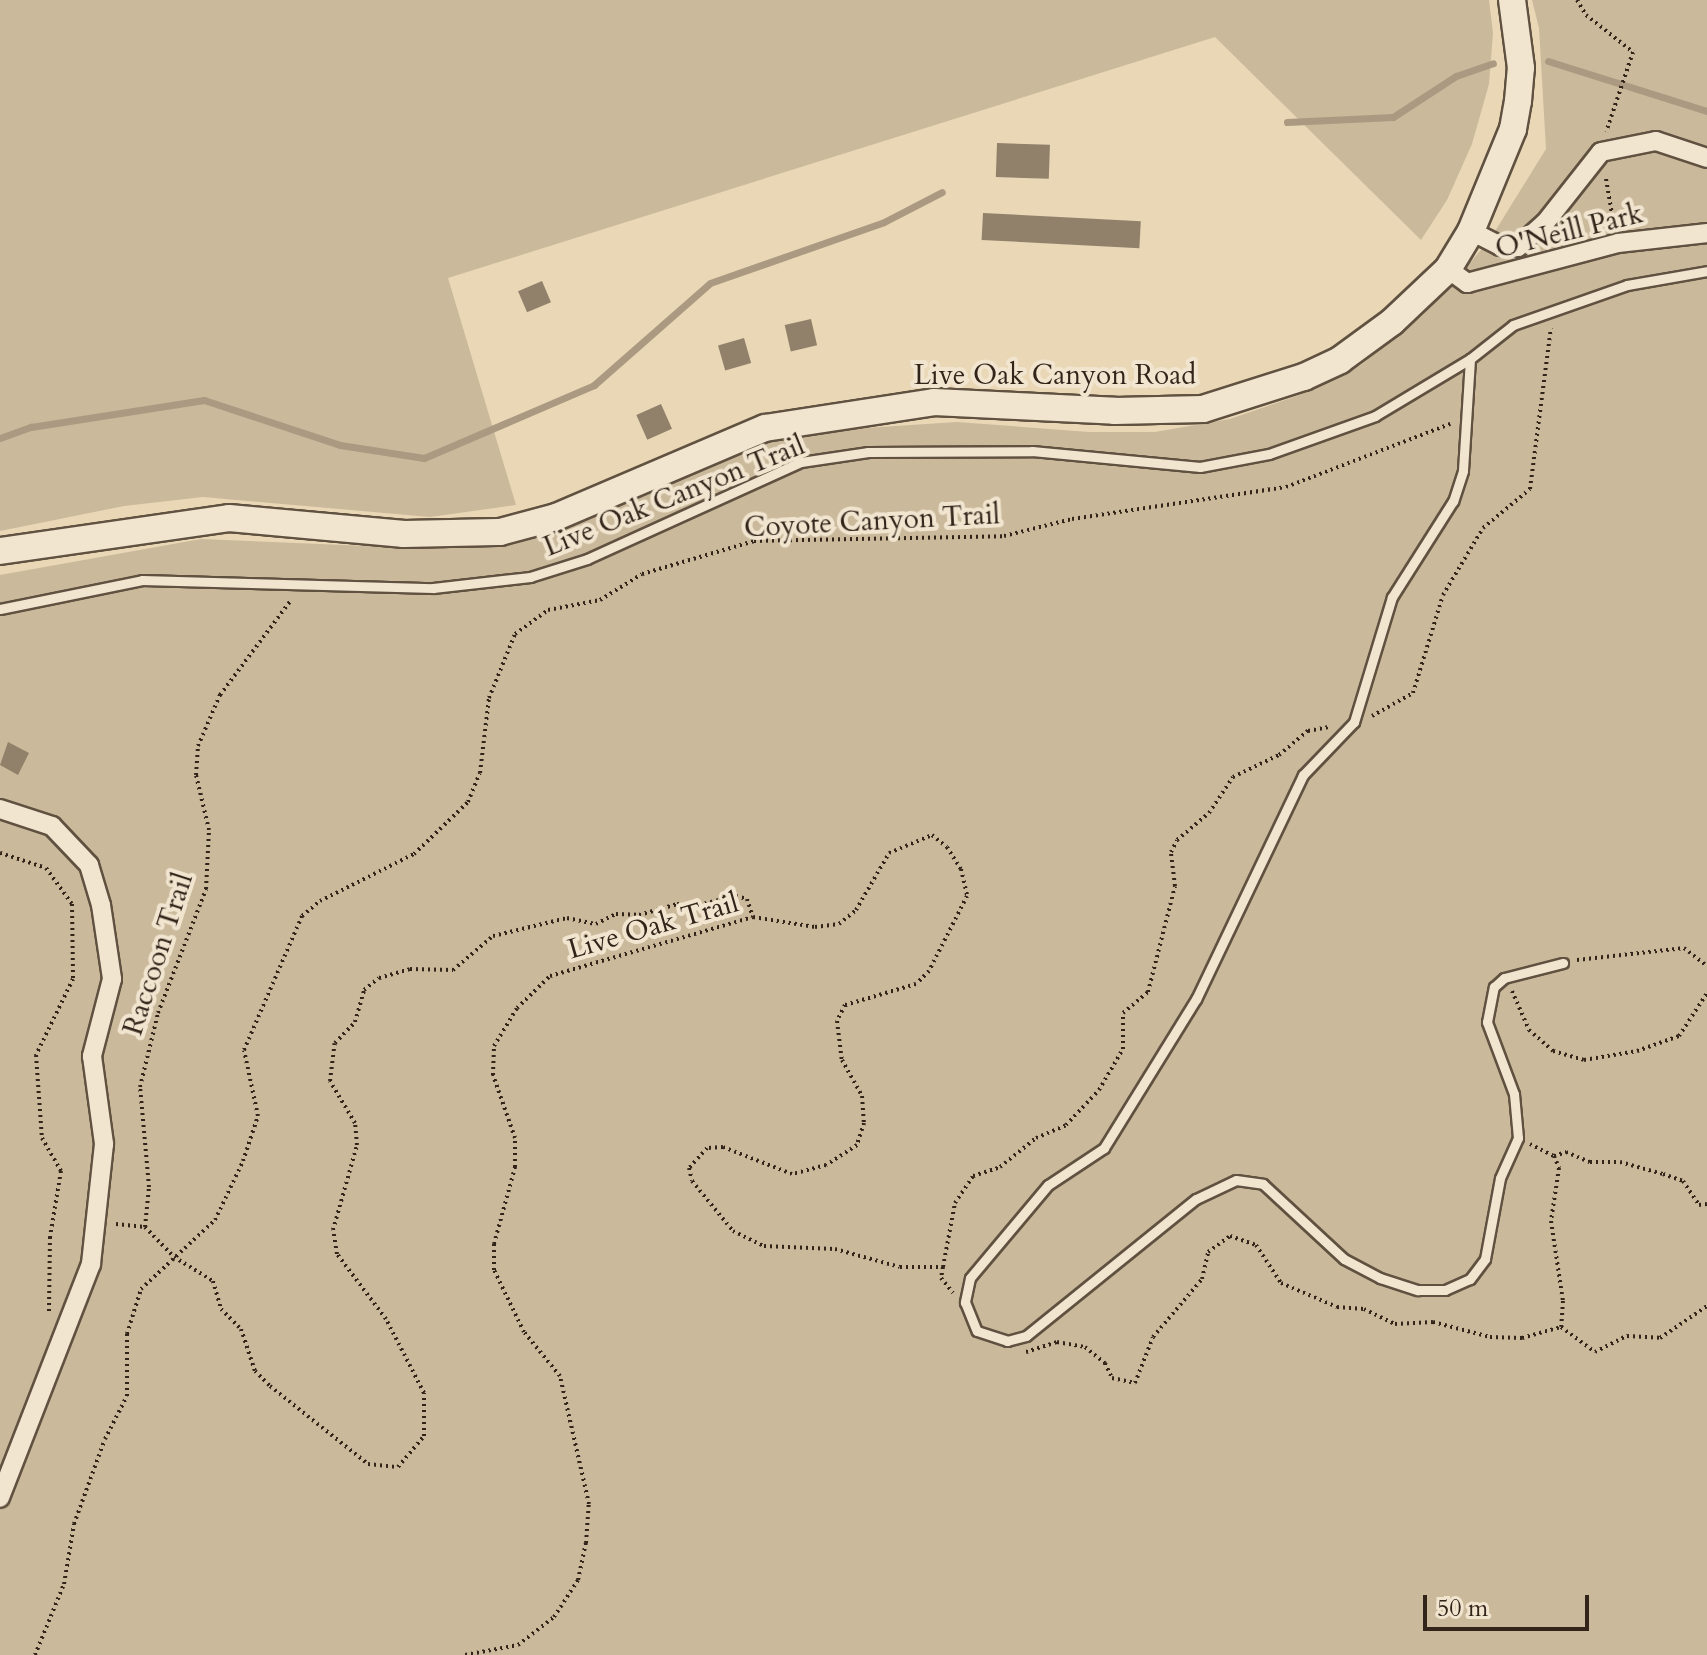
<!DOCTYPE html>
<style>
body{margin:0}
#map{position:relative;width:1707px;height:1655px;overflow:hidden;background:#e9d7b6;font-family:Cardo,serif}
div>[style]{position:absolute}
.green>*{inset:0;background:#cab99b}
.stream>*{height:7px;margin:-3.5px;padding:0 3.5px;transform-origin:3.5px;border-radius:3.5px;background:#ab9a81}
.building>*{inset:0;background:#91816b;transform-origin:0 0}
.path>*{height:4px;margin-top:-2px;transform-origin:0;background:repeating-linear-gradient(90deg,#322419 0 2px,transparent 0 6px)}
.roads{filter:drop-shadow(2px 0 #605140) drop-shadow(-2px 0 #605140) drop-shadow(0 2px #605140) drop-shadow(0 -2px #605140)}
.lane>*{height:9px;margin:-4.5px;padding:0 4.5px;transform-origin:4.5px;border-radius:4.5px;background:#f1e5d0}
.street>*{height:18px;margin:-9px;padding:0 9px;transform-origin:9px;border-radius:9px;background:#f1e5d0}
.secondary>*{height:26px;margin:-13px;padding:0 13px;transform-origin:13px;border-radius:13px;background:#f1e5d0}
span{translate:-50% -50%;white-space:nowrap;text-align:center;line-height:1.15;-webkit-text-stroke:8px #f1e5d0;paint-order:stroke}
.street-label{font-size:28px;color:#322419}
.scale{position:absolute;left:1423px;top:1595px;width:166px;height:36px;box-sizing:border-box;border:4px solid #322419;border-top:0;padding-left:10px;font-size:24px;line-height:28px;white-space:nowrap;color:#322419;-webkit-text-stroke:6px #f1e5d0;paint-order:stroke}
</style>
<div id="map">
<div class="green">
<div style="clip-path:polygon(0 0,1489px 0,1493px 33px,1489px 84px,1472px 144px,1447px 200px,1421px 240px,1215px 37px,448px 278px,516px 505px,430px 517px,203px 497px,124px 506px,0 531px)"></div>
<div style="clip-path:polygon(1532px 0,1707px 0,1707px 1655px,0 1655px,0 575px,201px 539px,439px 549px,586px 521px,755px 443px,804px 432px,957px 422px,1089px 432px,1155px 432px,1230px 419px,1305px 393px,1361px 365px,1423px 315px,1489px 241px,1546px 149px,1539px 28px)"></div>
</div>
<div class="stream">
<div style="left:1548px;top:61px;width:167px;rotate:17.5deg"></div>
<div style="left:1287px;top:122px;width:106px;rotate:-2.7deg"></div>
<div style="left:1393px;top:117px;width:75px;rotate:-33.1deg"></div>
<div style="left:1456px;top:76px;width:39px;rotate:-19deg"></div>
<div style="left:0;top:438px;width:33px;rotate:-20deg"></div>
<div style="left:31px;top:427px;width:175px;rotate:-8.9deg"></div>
<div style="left:204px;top:400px;width:143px;rotate:18.3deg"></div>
<div style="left:340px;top:445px;width:85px;rotate:8.8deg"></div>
<div style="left:424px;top:458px;width:185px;rotate:-23.2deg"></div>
<div style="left:594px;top:385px;width:154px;rotate:-41.3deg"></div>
<div style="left:710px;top:283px;width:184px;rotate:-19.3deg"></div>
<div style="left:884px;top:222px;width:65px;rotate:-27.3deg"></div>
</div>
<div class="building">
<div style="left:997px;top:143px;width:53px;height:34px;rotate:2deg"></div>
<div style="left:983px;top:213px;width:158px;height:27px;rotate:3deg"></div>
<div style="left:542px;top:281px;width:23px;height:26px;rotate:67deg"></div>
<div style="left:811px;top:319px;width:27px;height:27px;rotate:77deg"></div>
<div style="left:744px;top:338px;width:26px;height:27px;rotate:74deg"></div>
<div style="left:661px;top:404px;width:27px;height:27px;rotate:66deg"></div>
<div style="clip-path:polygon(8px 742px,29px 753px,18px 775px,0 765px)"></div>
</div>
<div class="path">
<div style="left:1577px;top:0;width:17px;rotate:59deg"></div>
<div style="left:1586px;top:15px;width:60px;rotate:38.2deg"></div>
<div style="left:1633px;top:52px;width:84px;rotate:108.6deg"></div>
<div style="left:1606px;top:179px;width:48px;rotate:80.3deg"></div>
<div style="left:1372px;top:716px;width:47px;rotate:-29.3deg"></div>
<div style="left:1413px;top:693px;width:102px;rotate:-73deg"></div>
<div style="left:1443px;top:595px;width:78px;rotate:-59.2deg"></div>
<div style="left:1483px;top:528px;width:61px;rotate:-39.7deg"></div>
<div style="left:1530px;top:489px;width:162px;rotate:-82.6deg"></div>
<div style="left:0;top:853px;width:48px;rotate:18.1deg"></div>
<div style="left:46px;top:868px;width:44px;rotate:54.2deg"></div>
<div style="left:72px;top:904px;width:75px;rotate:89.2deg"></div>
<div style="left:73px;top:979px;width:85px;rotate:116deg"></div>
<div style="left:36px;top:1055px;width:83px;rotate:85.9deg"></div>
<div style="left:42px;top:1138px;width:38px;rotate:60deg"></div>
<div style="left:61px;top:1171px;width:67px;rotate:99.5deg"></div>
<div style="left:50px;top:1237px;width:76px;rotate:90.8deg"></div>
<div style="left:1577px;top:960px;width:108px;rotate:-6.4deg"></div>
<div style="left:1684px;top:948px;width:29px;rotate:38deg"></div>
<div style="left:1512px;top:991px;width:43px;rotate:66.4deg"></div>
<div style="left:1529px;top:1030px;width:32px;rotate:41deg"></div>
<div style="left:1553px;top:1051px;width:32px;rotate:16deg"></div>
<div style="left:1584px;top:1060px;width:54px;rotate:-9.6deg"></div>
<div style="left:1637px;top:1051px;width:45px;rotate:-19.7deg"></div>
<div style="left:1679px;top:1036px;width:51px;rotate:-56.9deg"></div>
<div style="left:1530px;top:1144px;width:27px;rotate:27deg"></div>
<div style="left:1554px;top:1156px;width:13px;rotate:67deg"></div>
<div style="left:1559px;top:1168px;width:54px;rotate:98.6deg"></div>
<div style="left:1551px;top:1221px;width:81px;rotate:81.5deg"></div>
<div style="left:1563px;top:1301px;width:26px;rotate:94deg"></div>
<div style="left:1554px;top:1156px;width:13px;rotate:-18deg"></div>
<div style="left:1566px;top:1152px;width:26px;rotate:23deg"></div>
<div style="left:1590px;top:1162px;width:30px"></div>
<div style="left:1620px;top:1162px;width:45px;rotate:15.6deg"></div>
<div style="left:1663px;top:1174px;width:21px;rotate:19deg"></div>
<div style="left:1683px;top:1181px;width:29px;rotate:56deg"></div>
<div style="left:1699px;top:1205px;width:8px;rotate:-7deg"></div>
<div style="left:116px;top:1224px;width:29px;rotate:6deg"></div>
<div style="left:145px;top:1227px;width:42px;rotate:46deg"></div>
<div style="left:174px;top:1257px;width:46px;rotate:31.6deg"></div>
<div style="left:213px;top:1281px;width:29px;rotate:74deg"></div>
<div style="left:221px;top:1309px;width:28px;rotate:45deg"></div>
<div style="left:241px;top:1329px;width:44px;rotate:71.6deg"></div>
<div style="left:255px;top:1371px;width:21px;rotate:45deg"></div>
<div style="left:270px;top:1386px;width:125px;rotate:38.5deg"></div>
<div style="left:368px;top:1464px;width:30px;rotate:6deg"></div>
<div style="left:398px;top:1467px;width:40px;rotate:-50deg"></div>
<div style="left:424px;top:1436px;width:43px;rotate:-90deg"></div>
<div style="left:424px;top:1393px;width:83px;rotate:-117.2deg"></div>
<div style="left:386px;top:1319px;width:81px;rotate:-127deg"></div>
<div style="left:337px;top:1254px;width:24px;rotate:-99deg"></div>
<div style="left:333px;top:1230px;width:88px;rotate:-74.2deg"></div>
<div style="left:357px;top:1145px;width:22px;rotate:-95deg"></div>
<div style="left:355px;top:1123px;width:49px;rotate:-120.8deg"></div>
<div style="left:330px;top:1081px;width:38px;rotate:-83deg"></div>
<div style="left:335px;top:1043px;width:29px;rotate:-46deg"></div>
<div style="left:355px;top:1022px;width:33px;rotate:-74deg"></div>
<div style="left:364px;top:990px;width:19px;rotate:-39deg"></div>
<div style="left:379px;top:978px;width:32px;rotate:-16deg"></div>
<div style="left:410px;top:969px;width:43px;rotate:1.3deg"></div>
<div style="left:453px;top:970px;width:52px;rotate:-40.4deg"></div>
<div style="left:493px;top:936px;width:76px;rotate:-13.7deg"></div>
<div style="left:567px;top:918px;width:30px;rotate:12deg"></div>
<div style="left:596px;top:924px;width:22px;rotate:-27deg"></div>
<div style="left:616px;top:914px;width:23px;rotate:2deg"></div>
<div style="left:639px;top:915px;width:40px;rotate:-16deg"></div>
<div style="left:677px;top:904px;width:22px;rotate:3deg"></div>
<div style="left:699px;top:905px;width:38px;rotate:-14deg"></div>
<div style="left:736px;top:896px;width:11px;rotate:15deg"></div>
<div style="left:747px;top:899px;width:19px;rotate:72deg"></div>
<div style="left:145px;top:1227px;width:40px;rotate:-84.3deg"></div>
<div style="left:149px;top:1187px;width:100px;rotate:-95.1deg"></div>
<div style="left:140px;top:1087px;width:76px;rotate:-76.3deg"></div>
<div style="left:158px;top:1013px;width:133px;rotate:-68.8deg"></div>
<div style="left:206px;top:889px;width:59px;rotate:-87.1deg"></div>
<div style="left:209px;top:830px;width:57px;rotate:-103.3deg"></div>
<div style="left:196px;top:775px;width:29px;rotate:-86deg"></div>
<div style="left:198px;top:746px;width:56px;rotate:-66.7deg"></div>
<div style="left:220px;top:695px;width:119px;rotate:-53.2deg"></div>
<div style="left:943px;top:1267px;width:65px;rotate:-79.4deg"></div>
<div style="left:955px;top:1203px;width:32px;rotate:-56deg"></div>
<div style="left:973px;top:1176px;width:28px;rotate:-18deg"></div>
<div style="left:1000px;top:1167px;width:46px;rotate:-38.9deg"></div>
<div style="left:1036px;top:1138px;width:33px;rotate:-23deg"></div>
<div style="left:1066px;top:1125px;width:48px;rotate:-46.7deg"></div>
<div style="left:1099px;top:1090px;width:48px;rotate:-59.7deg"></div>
<div style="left:1123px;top:1049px;width:36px;rotate:-90deg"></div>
<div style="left:1123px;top:1013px;width:33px;rotate:-40deg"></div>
<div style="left:1148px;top:992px;width:109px;rotate:-75.7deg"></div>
<div style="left:1175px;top:886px;width:34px;rotate:-97deg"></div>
<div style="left:1171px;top:852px;width:13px;rotate:-63deg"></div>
<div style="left:1177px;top:840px;width:42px;rotate:-40.2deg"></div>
<div style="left:1209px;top:813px;width:43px;rotate:-56.3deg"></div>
<div style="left:1233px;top:777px;width:51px;rotate:-25.6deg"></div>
<div style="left:1279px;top:755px;width:38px;rotate:-40deg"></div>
<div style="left:1308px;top:731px;width:21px;rotate:-11deg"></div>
<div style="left:1026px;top:1352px;width:33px;rotate:-18deg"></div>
<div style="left:1057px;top:1342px;width:28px;rotate:10deg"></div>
<div style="left:1085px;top:1347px;width:26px;rotate:39deg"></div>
<div style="left:1105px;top:1363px;width:17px;rotate:65deg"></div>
<div style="left:1112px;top:1378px;width:24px;rotate:12deg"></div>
<div style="left:1135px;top:1383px;width:49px;rotate:-68.6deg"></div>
<div style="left:1153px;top:1337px;width:76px;rotate:-49.8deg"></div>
<div style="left:1202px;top:1279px;width:28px;rotate:-77deg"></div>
<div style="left:1208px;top:1252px;width:27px;rotate:-36deg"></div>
<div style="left:1230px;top:1236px;width:28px;rotate:19deg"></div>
<div style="left:1256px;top:1245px;width:45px;rotate:56.7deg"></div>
<div style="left:1281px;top:1283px;width:61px;rotate:23.2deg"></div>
<div style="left:1337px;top:1307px;width:27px;rotate:4deg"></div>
<div style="left:1364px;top:1309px;width:34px;rotate:26deg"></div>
<div style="left:1395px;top:1324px;width:38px;rotate:-3deg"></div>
<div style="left:1433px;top:1322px;width:59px;rotate:14.7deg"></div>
<div style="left:1490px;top:1337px;width:32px;rotate:2deg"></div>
<div style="left:1522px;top:1338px;width:41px;rotate:-15.8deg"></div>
<div style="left:1561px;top:1327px;width:42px;rotate:36.3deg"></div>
<div style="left:1595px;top:1352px;width:36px;rotate:-27deg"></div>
<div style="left:1627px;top:1336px;width:33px;rotate:3deg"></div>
<div style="left:1660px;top:1338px;width:57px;rotate:-34.2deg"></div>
<div style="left:35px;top:1655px;width:77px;rotate:-67.8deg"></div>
<div style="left:64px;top:1584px;width:61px;rotate:-80.5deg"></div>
<div style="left:74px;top:1524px;width:90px;rotate:-70deg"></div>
<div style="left:105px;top:1439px;width:48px;rotate:-62.9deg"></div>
<div style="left:127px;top:1396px;width:62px;rotate:-90deg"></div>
<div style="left:127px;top:1334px;width:47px;rotate:-72.7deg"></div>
<div style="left:141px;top:1289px;width:101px;rotate:-43deg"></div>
<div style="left:215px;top:1220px;width:65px;rotate:-64.6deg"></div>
<div style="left:243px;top:1161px;width:47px;rotate:-71.6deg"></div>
<div style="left:258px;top:1116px;width:67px;rotate:-102deg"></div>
<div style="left:244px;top:1050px;width:146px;rotate:-66.6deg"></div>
<div style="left:302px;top:916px;width:23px;rotate:-40deg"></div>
<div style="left:320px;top:901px;width:105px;rotate:-26.6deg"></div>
<div style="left:414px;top:854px;width:75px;rotate:-43.9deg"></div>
<div style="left:468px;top:802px;width:31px;rotate:-68deg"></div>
<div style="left:480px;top:773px;width:76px;rotate:-83.2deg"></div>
<div style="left:489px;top:698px;width:69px;rotate:-67.9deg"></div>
<div style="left:515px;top:634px;width:41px;rotate:-36deg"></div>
<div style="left:548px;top:610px;width:53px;rotate:-10.9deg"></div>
<div style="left:600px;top:600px;width:49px;rotate:-31.8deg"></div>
<div style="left:642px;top:574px;width:117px;rotate:-16.4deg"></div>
<div style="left:754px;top:541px;width:250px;rotate:-1.1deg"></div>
<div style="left:1004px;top:536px;width:70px;rotate:-14deg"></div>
<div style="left:1072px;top:519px;width:216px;rotate:-8.5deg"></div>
<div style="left:1286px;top:487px;width:176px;rotate:-21deg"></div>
<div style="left:465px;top:1655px;width:54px;rotate:-10.7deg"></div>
<div style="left:518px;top:1645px;width:46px;rotate:-37.9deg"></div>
<div style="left:554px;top:1617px;width:44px;rotate:-57deg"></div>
<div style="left:578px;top:1580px;width:38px;rotate:-78deg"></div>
<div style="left:586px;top:1543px;width:39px;rotate:-86deg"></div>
<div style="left:589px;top:1504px;width:131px;rotate:-102.8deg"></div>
<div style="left:560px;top:1376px;width:57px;rotate:-129.3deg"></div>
<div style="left:524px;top:1332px;width:69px;rotate:-115.8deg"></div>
<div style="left:494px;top:1270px;width:26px;rotate:-90deg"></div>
<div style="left:494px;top:1244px;width:80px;rotate:-74.7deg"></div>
<div style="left:515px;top:1167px;width:29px;rotate:-90deg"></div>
<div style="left:515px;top:1138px;width:67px;rotate:-109.2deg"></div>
<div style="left:493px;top:1075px;width:29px;rotate:-88deg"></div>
<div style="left:494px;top:1046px;width:44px;rotate:-58.8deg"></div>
<div style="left:517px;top:1008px;width:46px;rotate:-44.1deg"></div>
<div style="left:550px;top:976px;width:211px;rotate:-16.2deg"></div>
<div style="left:753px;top:917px;width:63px;rotate:9.2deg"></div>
<div style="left:815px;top:927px;width:24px;rotate:-7deg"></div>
<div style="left:839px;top:924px;width:22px;rotate:-39deg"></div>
<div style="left:856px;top:910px;width:66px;rotate:-59.9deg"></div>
<div style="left:889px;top:853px;width:47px;rotate:-22.7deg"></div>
<div style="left:932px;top:835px;width:19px;rotate:39deg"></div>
<div style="left:947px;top:847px;width:26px;rotate:58deg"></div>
<div style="left:961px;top:869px;width:28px;rotate:77deg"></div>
<div style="left:967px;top:896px;width:84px;rotate:116.9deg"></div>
<div style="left:929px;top:971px;width:18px;rotate:135deg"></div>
<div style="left:916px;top:984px;width:74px;rotate:163.5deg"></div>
<div style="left:845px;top:1005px;width:18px;rotate:117deg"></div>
<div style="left:837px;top:1021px;width:39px;rotate:83deg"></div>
<div style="left:842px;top:1060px;width:41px;rotate:60.9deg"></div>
<div style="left:862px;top:1096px;width:27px;rotate:86deg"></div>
<div style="left:864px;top:1123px;width:23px;rotate:108deg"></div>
<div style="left:857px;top:1145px;width:37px;rotate:147deg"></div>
<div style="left:826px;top:1165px;width:35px;rotate:165deg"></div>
<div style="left:792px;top:1174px;width:74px;rotate:-158.6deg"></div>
<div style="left:723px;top:1147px;width:16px;rotate:176deg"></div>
<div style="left:707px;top:1148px;width:27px;rotate:132deg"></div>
<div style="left:689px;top:1168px;width:13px;rotate:77deg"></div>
<div style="left:692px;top:1181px;width:65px;rotate:50.6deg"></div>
<div style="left:733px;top:1231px;width:34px;rotate:26deg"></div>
<div style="left:764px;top:1246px;width:71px;rotate:2.4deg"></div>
<div style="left:835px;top:1249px;width:67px;rotate:15.5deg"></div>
<div style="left:900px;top:1267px;width:43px"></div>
<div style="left:943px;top:1267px;width:11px;rotate:100deg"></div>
<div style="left:941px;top:1278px;width:19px;rotate:51deg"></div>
</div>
<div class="roads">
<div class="lane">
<div style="left:1470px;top:359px;width:112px;rotate:93.6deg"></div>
<div style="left:1463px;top:471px;width:32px;rotate:108deg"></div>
<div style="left:1453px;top:501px;width:114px;rotate:122.4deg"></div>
<div style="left:1392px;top:597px;width:131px;rotate:106.9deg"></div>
<div style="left:1354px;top:722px;width:74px;rotate:133.9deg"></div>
<div style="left:1303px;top:775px;width:248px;rotate:115.5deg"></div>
<div style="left:1196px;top:999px;width:175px;rotate:121.7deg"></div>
<div style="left:1104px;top:1148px;width:67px;rotate:146.5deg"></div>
<div style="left:1048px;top:1185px;width:121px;rotate:130deg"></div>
<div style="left:970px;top:1278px;width:25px;rotate:102deg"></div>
<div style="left:965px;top:1302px;width:31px;rotate:68deg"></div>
<div style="left:977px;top:1331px;width:32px;rotate:18deg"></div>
<div style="left:1007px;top:1341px;width:20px;rotate:-15deg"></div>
<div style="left:1026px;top:1336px;width:218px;rotate:-38.9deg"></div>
<div style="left:1196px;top:1199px;width:44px;rotate:-25.4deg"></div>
<div style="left:1236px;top:1180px;width:27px;rotate:8deg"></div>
<div style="left:1263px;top:1184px;width:110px;rotate:42.8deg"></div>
<div style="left:1344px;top:1259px;width:41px;rotate:27.8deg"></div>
<div style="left:1380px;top:1278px;width:40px;rotate:18deg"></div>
<div style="left:1418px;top:1290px;width:27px"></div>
<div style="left:1445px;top:1290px;width:27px;rotate:-24deg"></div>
<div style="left:1470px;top:1279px;width:25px;rotate:-53deg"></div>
<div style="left:1485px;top:1259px;width:82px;rotate:-79.5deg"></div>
<div style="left:1500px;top:1178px;width:44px;rotate:-65.8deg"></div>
<div style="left:1518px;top:1138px;width:44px;rotate:-95.2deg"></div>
<div style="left:1514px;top:1094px;width:77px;rotate:-110.6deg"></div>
<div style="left:1487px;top:1022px;width:36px;rotate:-79deg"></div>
<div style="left:1494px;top:987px;width:13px;rotate:-42deg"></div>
<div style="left:1504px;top:978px;width:61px;rotate:-14.3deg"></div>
<div style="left:0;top:609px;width:145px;rotate:-11.5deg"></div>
<div style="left:142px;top:580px;width:291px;rotate:1.6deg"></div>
<div style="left:433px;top:588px;width:98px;rotate:-6.5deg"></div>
<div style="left:530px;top:577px;width:60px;rotate:-17.5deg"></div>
<div style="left:587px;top:559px;width:235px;rotate:-24.4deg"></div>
<div style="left:801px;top:462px;width:68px;rotate:-8.5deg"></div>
<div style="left:868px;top:452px;width:164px;rotate:-0.3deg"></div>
<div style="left:1032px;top:451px;width:169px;rotate:5.4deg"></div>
<div style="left:1200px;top:467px;width:70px;rotate:-10.7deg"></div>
<div style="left:1269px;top:454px;width:113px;rotate:-19.7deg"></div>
<div style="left:1375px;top:416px;width:111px;rotate:-31deg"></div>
<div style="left:1470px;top:359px;width:55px;rotate:-38.3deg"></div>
<div style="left:1513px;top:325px;width:121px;rotate:-19.3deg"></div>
<div style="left:1627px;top:285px;width:81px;rotate:-9.9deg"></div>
</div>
<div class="street">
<div style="left:1471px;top:231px;width:33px;rotate:27deg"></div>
<div style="left:1500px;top:246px;width:18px;rotate:3deg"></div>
<div style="left:1518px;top:247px;width:36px;rotate:-42deg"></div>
<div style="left:1545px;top:223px;width:90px;rotate:-51.7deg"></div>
<div style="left:1601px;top:152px;width:56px;rotate:-11.3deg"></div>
<div style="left:1656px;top:141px;width:54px;rotate:18.4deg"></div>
<div style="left:1448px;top:269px;width:24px;rotate:36deg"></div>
<div style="left:1467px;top:283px;width:156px;rotate:-14.8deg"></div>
<div style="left:1618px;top:243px;width:90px;rotate:-6.4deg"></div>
<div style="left:0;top:809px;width:55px;rotate:18.1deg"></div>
<div style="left:52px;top:826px;width:54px;rotate:46.5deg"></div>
<div style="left:89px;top:865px;width:42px;rotate:73.3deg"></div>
<div style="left:101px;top:905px;width:75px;rotate:81.5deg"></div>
<div style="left:112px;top:979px;width:80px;rotate:104.6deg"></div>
<div style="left:92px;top:1056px;width:89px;rotate:82.2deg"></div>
<div style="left:104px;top:1144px;width:121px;rotate:96.2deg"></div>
<div style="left:91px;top:1264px;width:251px;rotate:111.3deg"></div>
</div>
<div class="secondary">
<div style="left:0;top:551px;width:231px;rotate:-8.2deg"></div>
<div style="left:229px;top:518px;width:176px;rotate:5.2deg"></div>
<div style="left:404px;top:534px;width:96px;rotate:-1.2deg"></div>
<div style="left:500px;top:532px;width:58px;rotate:-15deg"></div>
<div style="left:556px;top:517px;width:227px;rotate:-23.1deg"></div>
<div style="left:765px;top:428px;width:171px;rotate:-8.7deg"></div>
<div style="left:934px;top:402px;width:181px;rotate:2.8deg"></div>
<div style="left:1115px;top:411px;width:88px;rotate:-1.3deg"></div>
<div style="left:1203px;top:409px;width:106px;rotate:-17.6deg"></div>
<div style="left:1304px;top:377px;width:40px;rotate:-25deg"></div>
<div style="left:1340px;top:360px;width:64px;rotate:-36.2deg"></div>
<div style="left:1392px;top:322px;width:77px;rotate:-43.4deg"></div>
<div style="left:1448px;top:269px;width:44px;rotate:-58.8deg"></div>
<div style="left:1471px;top:231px;width:110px;rotate:-67.6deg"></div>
<div style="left:1513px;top:129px;width:28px;rotate:-80deg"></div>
<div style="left:1518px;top:101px;width:33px;rotate:-85deg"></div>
<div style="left:1521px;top:68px;width:69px;rotate:-97.5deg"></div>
</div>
</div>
<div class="street-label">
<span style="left:1569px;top:231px;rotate:-14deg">O'Neill Park</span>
<span style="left:1055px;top:375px">Live Oak Canyon Road</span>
<span style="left:674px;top:496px;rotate:-22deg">Live Oak Canyon Trail</span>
<span style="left:872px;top:521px;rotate:-3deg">Coyote Canyon Trail</span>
<span style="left:653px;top:926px;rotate:-16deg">Live Oak Trail</span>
<span style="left:158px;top:954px;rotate:-72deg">Raccoon Trail</span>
</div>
<div class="scale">50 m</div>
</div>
